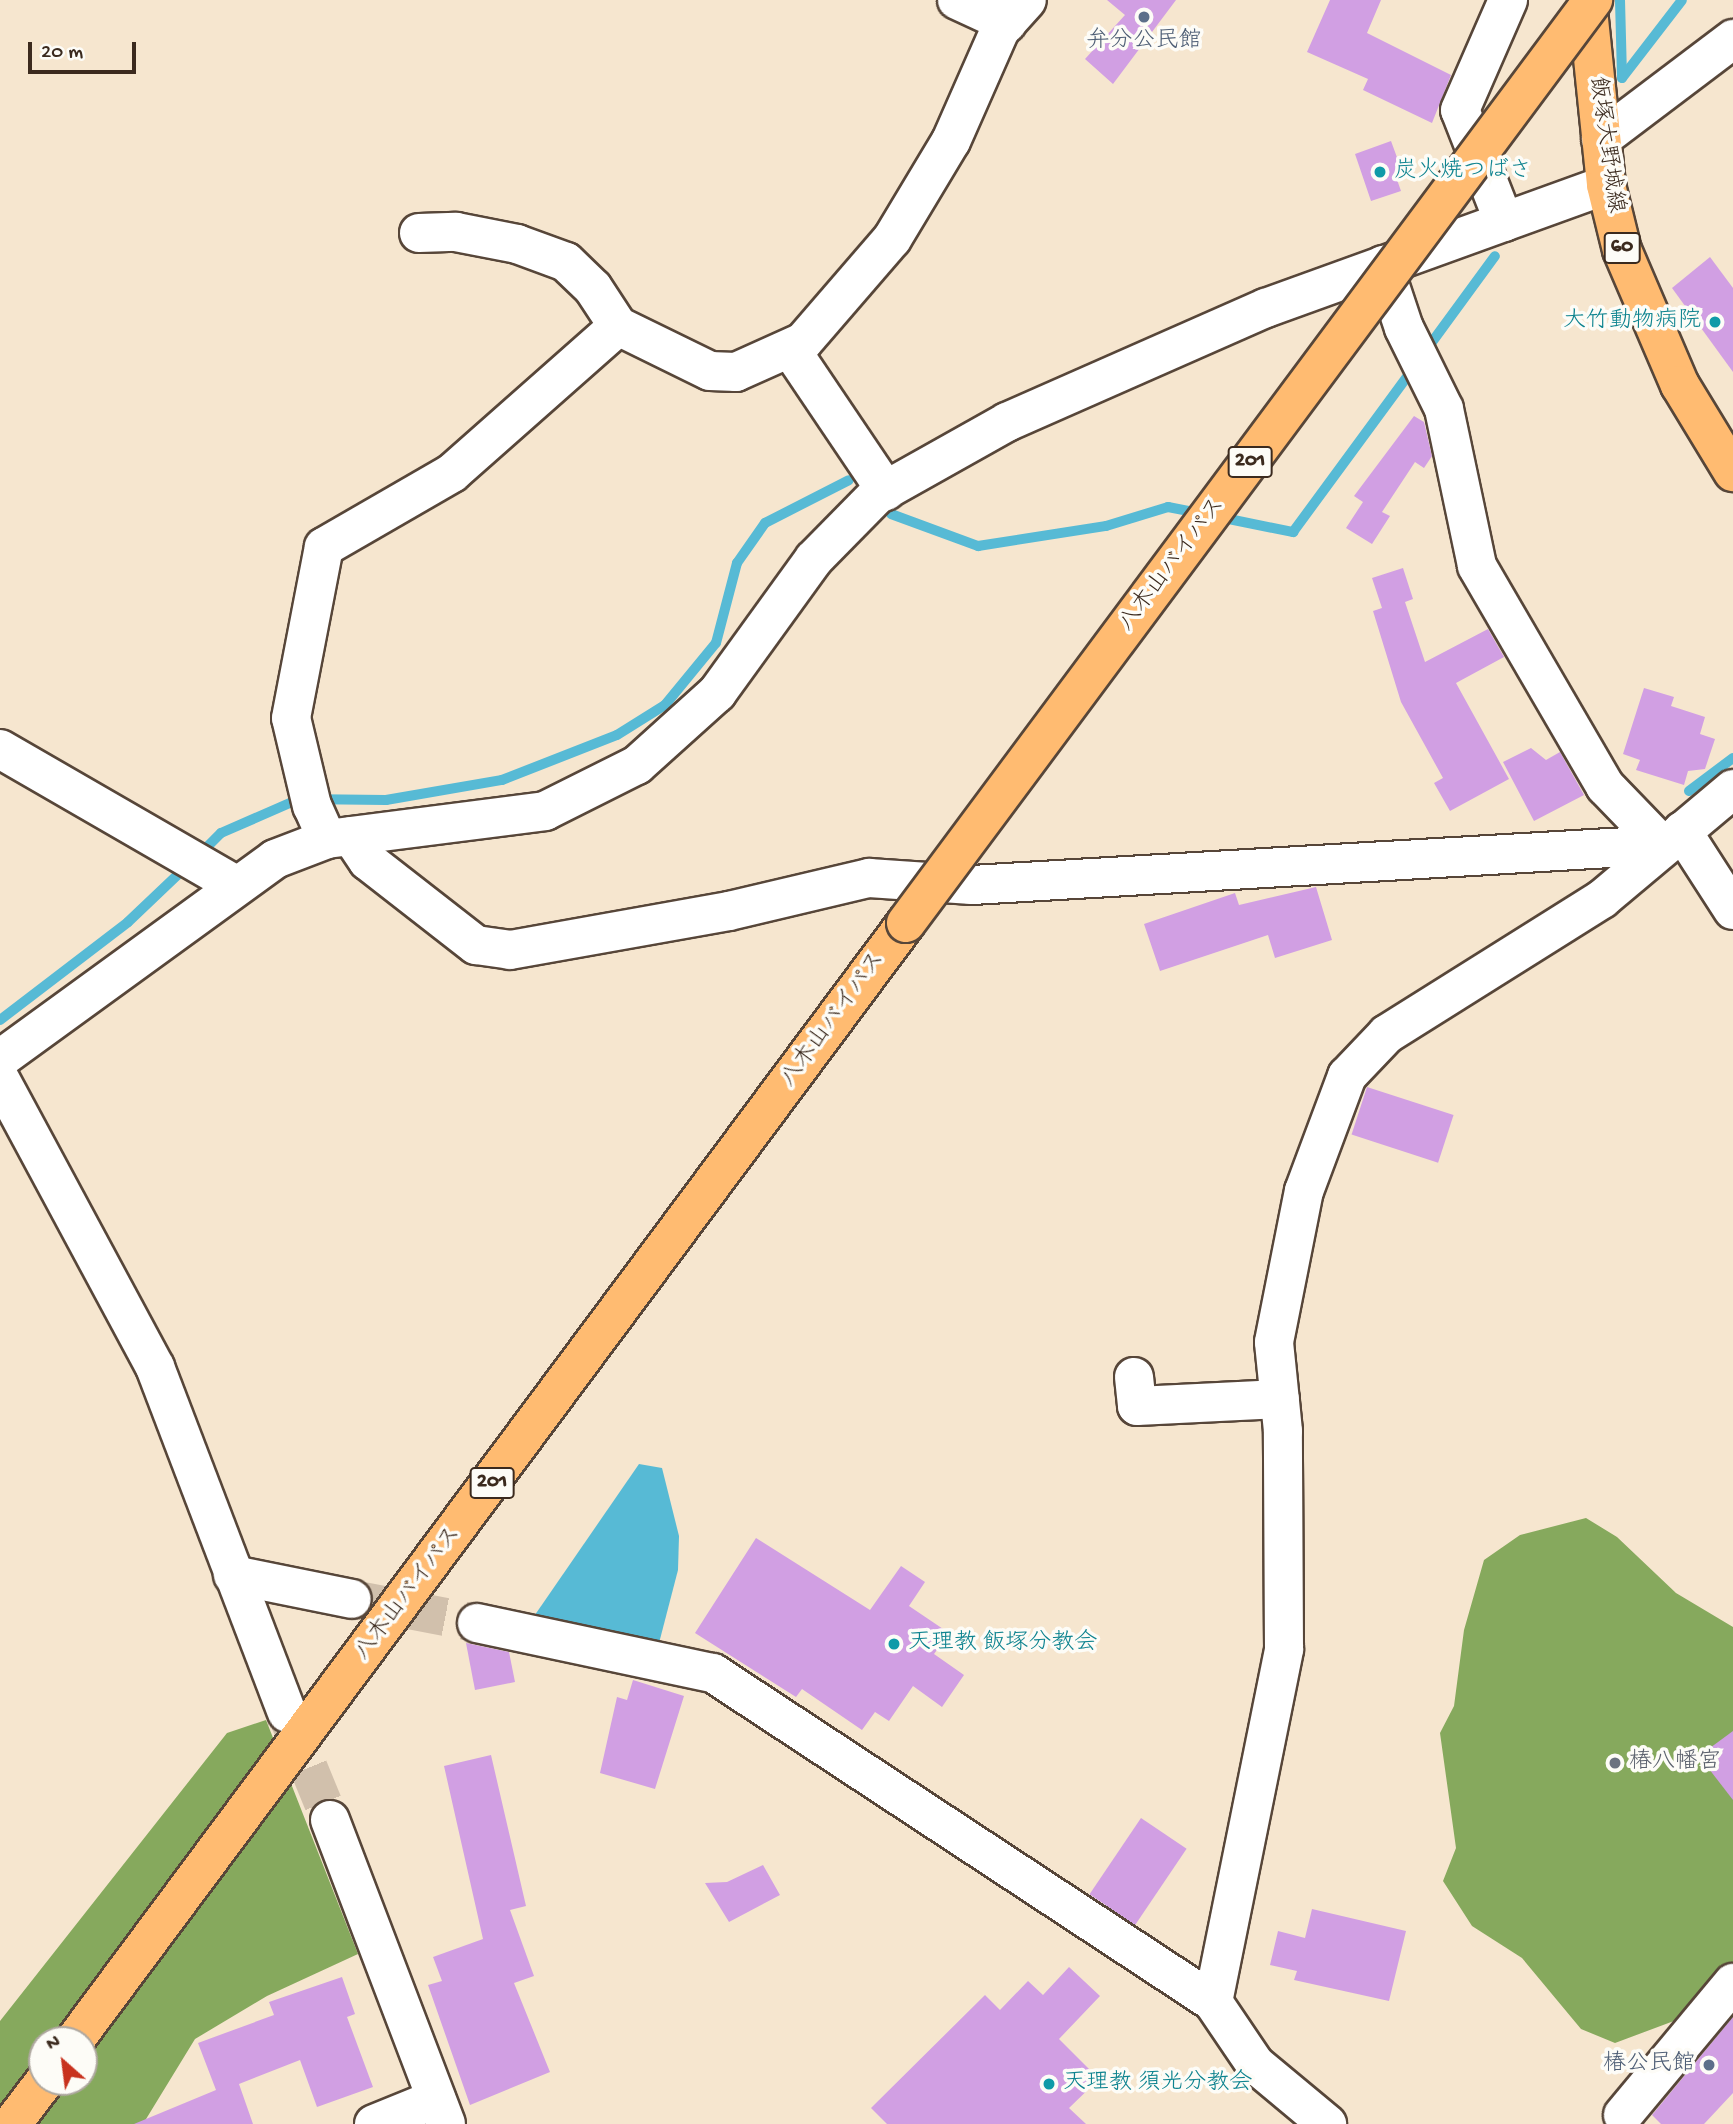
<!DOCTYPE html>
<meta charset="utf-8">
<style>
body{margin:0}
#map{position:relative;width:1733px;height:2124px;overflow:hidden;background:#f6e6cf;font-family:"Gochi Hand","Klee One",sans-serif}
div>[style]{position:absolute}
.forest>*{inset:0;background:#86a95d}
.water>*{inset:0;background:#57bad5}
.stream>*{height:10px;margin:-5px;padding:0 5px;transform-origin:5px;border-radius:5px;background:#57bad5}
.building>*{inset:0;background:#d19fe3;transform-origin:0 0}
.minor-tunnel>*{height:38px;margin-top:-19px;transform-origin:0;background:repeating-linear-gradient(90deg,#d1c0ac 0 38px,transparent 0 57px)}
.roads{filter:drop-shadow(2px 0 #574639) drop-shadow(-2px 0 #574639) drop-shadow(0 2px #574639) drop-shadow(0 -2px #574639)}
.minor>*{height:38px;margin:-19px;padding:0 19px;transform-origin:19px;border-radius:19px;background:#fff}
.tertiary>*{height:38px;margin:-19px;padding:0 19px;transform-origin:19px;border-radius:19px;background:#fff}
.primary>*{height:38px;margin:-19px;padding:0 19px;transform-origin:19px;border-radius:19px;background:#ffbb71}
.trunk>*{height:38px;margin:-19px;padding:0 19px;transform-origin:19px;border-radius:19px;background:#ffbb71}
.bridges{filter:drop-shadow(2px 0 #574639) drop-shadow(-2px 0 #574639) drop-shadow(0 2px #574639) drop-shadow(0 -2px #574639)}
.trunk-bridge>*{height:38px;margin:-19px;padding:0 19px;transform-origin:19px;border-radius:19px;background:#ffbb71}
.dots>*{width:19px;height:19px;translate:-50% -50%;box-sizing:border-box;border:4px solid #fdfcf7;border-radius:50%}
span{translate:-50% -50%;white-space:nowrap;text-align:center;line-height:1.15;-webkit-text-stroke:7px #fdfcf7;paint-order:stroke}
.shield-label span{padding:2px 5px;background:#fdfcf7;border:2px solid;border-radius:5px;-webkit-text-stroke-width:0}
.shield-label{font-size:21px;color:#3b2a1e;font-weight:700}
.service-label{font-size:23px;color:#4e5e75}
.right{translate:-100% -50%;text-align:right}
.street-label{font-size:23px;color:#3b2a1e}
.culture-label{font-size:23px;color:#0d838f}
.left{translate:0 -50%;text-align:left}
.worship-label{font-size:23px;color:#5b616d}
.north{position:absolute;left:28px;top:2026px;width:70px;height:70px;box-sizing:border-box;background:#fdfcf7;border:2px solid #afa8a0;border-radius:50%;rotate:332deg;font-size:19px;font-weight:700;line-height:28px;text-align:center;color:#3b2a1e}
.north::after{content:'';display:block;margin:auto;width:24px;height:32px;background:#c8321e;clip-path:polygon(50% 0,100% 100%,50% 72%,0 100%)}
.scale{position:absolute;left:28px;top:42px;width:108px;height:32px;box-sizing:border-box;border:4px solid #3b2a1e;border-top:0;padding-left:9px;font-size:21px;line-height:24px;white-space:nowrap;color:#3b2a1e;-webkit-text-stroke:5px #fdfcf7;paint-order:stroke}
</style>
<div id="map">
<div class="forest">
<div style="clip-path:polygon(1586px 1518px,1617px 1537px,1676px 1593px,1733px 1627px,1733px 1973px,1706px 2009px,1615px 2043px,1581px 2029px,1522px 1958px,1472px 1926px,1443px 1881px,1456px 1848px,1440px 1733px,1454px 1706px,1464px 1630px,1484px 1560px,1520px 1535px)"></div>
<div style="clip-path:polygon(evenodd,266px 1720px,358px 1954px,267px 1996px,195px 2039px,143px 2124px,0 2124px,0 2021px,227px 1733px,266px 1720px,42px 2040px,84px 2040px,84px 2082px,42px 2082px,42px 2040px)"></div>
</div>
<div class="water">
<div style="clip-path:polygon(639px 1464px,662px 1468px,679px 1536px,678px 1570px,658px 1647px,528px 1625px)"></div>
</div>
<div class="stream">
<div style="left:1620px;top:0;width:78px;rotate:88.5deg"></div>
<div style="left:1622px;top:78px;width:98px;rotate:-52.4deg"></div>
<div style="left:1424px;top:353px;width:120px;rotate:-53.8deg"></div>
<div style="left:891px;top:514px;width:93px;rotate:20.2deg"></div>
<div style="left:978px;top:546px;width:130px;rotate:-8.9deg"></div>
<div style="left:1106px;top:526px;width:65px;rotate:-17deg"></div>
<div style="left:1168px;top:507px;width:36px;rotate:11deg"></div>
<div style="left:1219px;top:517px;width:76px;rotate:11.5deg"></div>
<div style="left:1293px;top:532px;width:206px;rotate:-53.7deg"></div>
<div style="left:1689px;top:791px;width:55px;rotate:-36.9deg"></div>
<div style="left:199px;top:855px;width:31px;rotate:-45deg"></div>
<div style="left:221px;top:833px;width:85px;rotate:-23.6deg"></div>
<div style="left:299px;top:799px;width:87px;rotate:0.7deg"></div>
<div style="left:386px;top:800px;width:118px;rotate:-9.8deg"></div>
<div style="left:502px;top:780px;width:123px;rotate:-21.4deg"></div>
<div style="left:617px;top:735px;width:57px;rotate:-32deg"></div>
<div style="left:665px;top:705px;width:80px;rotate:-50.6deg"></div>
<div style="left:716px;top:643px;width:83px;rotate:-75.3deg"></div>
<div style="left:737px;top:563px;width:49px;rotate:-55deg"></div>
<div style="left:765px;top:523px;width:94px;rotate:-27.1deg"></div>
<div style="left:0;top:1020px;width:161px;rotate:-37.4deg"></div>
<div style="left:128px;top:922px;width:81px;rotate:-43.5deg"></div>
</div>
<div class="building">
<div style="clip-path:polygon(1107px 0,1176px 0,1113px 84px,1085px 59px,1125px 15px)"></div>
<div style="clip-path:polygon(1330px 0,1381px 0,1367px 33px,1451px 75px,1432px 123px,1363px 90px,1368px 79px,1307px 52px)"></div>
<div style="clip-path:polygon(1391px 141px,1402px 171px,1395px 174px,1401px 191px,1371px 201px,1355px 154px)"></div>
<div style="clip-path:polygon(1710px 257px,1733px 288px,1733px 372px,1672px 288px)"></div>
<div style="clip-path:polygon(1414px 416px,1424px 422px,1432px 456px,1424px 468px,1415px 462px,1382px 512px,1390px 516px,1372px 544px,1346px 528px,1363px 502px,1354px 496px)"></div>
<div style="clip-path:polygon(1403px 568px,1413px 599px,1405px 602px,1425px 662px,1488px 629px,1504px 657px,1456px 683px,1509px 779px,1450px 811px,1434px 783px,1443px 778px,1401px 702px,1373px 611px,1382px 608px,1372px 578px)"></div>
<div style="clip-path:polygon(1644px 688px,1674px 697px,1671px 706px,1705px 717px,1700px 734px,1715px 739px,1705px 769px,1688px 771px,1684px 785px,1636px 770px,1640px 760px,1623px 754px)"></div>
<div style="clip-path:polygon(1531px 748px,1546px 760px,1560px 752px,1584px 795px,1534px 821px,1503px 762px)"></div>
<div style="clip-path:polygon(1316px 887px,1332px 940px,1275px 958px,1268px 935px,1160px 971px,1144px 924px,1235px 893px,1239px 905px)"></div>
<div style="left:1367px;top:1087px;width:91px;height:50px;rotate:18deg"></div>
<div style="clip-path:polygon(756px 1538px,870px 1610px,901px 1566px,925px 1582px,909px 1606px,949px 1633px,934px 1654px,964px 1675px,942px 1707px,913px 1686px,889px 1721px,875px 1712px,862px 1730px,802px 1689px,796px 1697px,695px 1633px)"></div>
<div style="clip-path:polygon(466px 1643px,509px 1652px,515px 1682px,475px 1690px)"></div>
<div style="clip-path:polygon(633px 1680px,684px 1696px,655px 1789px,600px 1773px,617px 1697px,627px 1700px)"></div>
<div style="clip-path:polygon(1733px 1731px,1733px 1800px,1699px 1756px)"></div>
<div style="clip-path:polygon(491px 1755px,526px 1906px,510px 1910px,534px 1976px,514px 1983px,550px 2072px,470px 2105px,428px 1985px,442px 1981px,433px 1957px,483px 1939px,444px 1766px)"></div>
<div style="left:1141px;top:1818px;width:55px;height:92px;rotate:34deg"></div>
<div style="clip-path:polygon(763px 1865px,780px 1895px,729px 1922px,705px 1883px,727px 1882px)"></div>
<div style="clip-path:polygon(1312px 1909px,1406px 1931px,1389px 2001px,1294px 1980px,1297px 1971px,1270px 1965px,1278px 1931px,1305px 1938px)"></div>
<div style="clip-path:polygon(1069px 1967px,1100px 1996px,1059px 2039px,1099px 2079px,1069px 2108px,1086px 2124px,887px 2124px,871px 2108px,985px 1995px,1000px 2010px,1028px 1981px,1043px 1995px)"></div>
<div style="clip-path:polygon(342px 1977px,355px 2014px,347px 2017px,373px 2087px,317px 2107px,300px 2060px,239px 2084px,253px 2124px,134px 2124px,216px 2090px,198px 2043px,274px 2015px,269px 2002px)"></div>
<div style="clip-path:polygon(1733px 2017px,1733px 2093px,1704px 2124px,1661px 2124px,1652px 2115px)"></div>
</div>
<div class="minor-tunnel">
<div style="left:352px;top:1599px;width:127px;rotate:10.9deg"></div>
<div style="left:287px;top:1715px;width:113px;rotate:67.7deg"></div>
</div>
<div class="roads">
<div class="minor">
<div style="left:957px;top:0;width:55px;rotate:24.7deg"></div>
<div style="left:1601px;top:139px;width:166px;rotate:-37.1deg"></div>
<div style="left:1504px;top:222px;width:120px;rotate:-111.4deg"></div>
<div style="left:1460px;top:110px;width:120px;rotate:-66.4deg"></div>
<div style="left:419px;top:233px;width:37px;rotate:-2deg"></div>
<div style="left:456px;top:232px;width:62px;rotate:11.1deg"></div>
<div style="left:517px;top:244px;width:52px;rotate:20.2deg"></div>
<div style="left:566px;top:262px;width:37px;rotate:44deg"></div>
<div style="left:593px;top:288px;width:45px;rotate:56.7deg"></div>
<div style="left:1383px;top:265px;width:66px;rotate:71.6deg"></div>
<div style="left:1404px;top:328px;width:90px;rotate:63.7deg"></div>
<div style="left:1444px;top:409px;width:160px;rotate:78.1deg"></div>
<div style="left:1477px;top:566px;width:255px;rotate:59.8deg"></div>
<div style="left:1605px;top:786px;width:82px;rotate:46deg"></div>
<div style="left:791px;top:350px;width:170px;rotate:56deg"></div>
<div style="left:1682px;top:831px;width:94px;rotate:57.2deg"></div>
<div style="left:351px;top:836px;width:30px;rotate:56deg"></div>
<div style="left:368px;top:861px;width:137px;rotate:37.9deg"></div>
<div style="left:476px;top:945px;width:34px;rotate:8deg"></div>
<div style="left:510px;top:950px;width:222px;rotate:-10.1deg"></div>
<div style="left:729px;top:911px;width:144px;rotate:-13.3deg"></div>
<div style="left:869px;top:878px;width:103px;rotate:3.9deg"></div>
<div style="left:972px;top:885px;width:691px;rotate:-3.32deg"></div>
<div style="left:327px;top:839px;width:36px;rotate:-114deg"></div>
<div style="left:312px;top:806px;width:90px;rotate:-103.4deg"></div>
<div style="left:291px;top:718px;width:174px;rotate:-79.1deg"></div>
<div style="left:324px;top:547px;width:148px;rotate:-30deg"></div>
<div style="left:452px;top:473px;width:222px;rotate:-41.5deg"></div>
<div style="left:618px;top:326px;width:102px;rotate:26.1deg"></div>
<div style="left:710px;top:371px;width:26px;rotate:2deg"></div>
<div style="left:736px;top:372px;width:73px;rotate:-24.1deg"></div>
<div style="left:803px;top:342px;width:136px;rotate:-49.2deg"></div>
<div style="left:892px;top:239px;width:114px;rotate:-59deg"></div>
<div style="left:951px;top:141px;width:121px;rotate:-66.2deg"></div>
<div style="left:1000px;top:30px;width:40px;rotate:-48deg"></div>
<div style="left:0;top:1079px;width:327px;rotate:61.7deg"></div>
<div style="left:155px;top:1367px;width:370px;rotate:69.1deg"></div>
<div style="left:1134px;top:1377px;width:29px;rotate:84deg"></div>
<div style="left:1137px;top:1406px;width:143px;rotate:-2.8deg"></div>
<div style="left:233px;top:1575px;width:121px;rotate:11.4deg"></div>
<div style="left:477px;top:1623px;width:241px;rotate:12deg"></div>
<div style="left:713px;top:1673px;width:599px;rotate:33.34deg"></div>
<div style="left:1213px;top:2002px;width:75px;rotate:55.9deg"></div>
<div style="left:1255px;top:2064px;width:94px;rotate:39.8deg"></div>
<div style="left:330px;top:1820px;width:325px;rotate:69.1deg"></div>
<div style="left:1213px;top:2002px;width:360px;rotate:-78.6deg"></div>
<div style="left:1284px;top:1649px;width:218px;rotate:-90.3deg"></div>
<div style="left:1283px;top:1431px;width:89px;rotate:-95.8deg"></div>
<div style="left:1274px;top:1342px;width:154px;rotate:-78.8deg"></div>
<div style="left:1304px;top:1191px;width:123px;rotate:-69.5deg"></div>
<div style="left:1347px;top:1076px;width:58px;rotate:-46.4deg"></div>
<div style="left:1387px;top:1034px;width:254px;rotate:-32.1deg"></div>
<div style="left:1602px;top:899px;width:171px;rotate:-40deg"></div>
<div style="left:1623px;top:2115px;width:172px;rotate:-50.2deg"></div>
<div style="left:374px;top:2124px;width:67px;rotate:-22deg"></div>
</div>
<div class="tertiary">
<div style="left:0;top:749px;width:270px;rotate:30deg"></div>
<div style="left:0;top:1059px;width:340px;rotate:-36deg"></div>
<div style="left:275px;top:859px;width:56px;rotate:-21deg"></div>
<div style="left:327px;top:839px;width:220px;rotate:-7.3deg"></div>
<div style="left:545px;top:811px;width:103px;rotate:-26.6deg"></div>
<div style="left:637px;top:765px;width:108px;rotate:-42deg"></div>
<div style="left:717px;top:693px;width:165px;rotate:-54.1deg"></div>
<div style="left:814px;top:559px;width:90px;rotate:-45.5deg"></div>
<div style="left:877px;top:495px;width:149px;rotate:-29.3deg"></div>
<div style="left:1007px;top:422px;width:283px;rotate:-23.8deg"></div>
<div style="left:1266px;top:308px;width:362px;rotate:-19.9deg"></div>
</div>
<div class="primary">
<div style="left:1587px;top:0;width:186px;rotate:84.1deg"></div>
<div style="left:1606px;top:185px;width:67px;rotate:76.2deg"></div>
<div style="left:1622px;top:250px;width:147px;rotate:66.8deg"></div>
<div style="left:1680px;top:385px;width:102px;rotate:58.7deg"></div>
</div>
<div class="trunk">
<div style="left:75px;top:2040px;width:1392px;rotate:-53.35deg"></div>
<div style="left:12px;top:2124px;width:53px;rotate:-52.7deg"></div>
</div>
</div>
<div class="bridges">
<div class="trunk-bridge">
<div style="left:906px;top:923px;width:1151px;rotate:-53.34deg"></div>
</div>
</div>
<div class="dots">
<div style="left:1144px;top:17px;background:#5c6f8a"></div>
<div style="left:1380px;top:172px;background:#0f9aa8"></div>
<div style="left:1715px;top:322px;background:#0f9aa8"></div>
<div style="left:894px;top:1644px;background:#0f9aa8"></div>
<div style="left:1615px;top:1763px;background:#6b7280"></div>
<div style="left:1709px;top:2065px;background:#5c6f8a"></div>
<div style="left:1049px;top:2084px;background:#0f9aa8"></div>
</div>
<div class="shield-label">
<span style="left:1622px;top:248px">60</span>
<span style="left:1250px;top:462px">201</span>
<span style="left:492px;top:1483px">201</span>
</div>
<div class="service-label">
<span style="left:1144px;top:42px">弁分公民館</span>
<span class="right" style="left:1695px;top:2065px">椿公民館</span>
</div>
<div class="street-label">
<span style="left:1605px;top:145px;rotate:82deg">飯塚大野城線</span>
<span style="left:1173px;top:565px;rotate:-53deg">八木山バイパス</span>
<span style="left:834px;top:1020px;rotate:-54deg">八木山バイパス</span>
<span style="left:409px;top:1594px;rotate:-53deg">八木山バイパス</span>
</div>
<div class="culture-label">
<span class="left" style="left:1394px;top:172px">炭火焼つばさ</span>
<span class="right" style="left:1701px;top:322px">大竹動物病院</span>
<span class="left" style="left:908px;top:1644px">天理教 飯塚分教会</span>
<span class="left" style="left:1063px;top:2084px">天理教 須光分教会</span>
</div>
<div class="worship-label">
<span class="left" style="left:1629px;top:1763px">椿八幡宮</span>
</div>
<div class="north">N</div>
<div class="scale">20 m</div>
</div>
